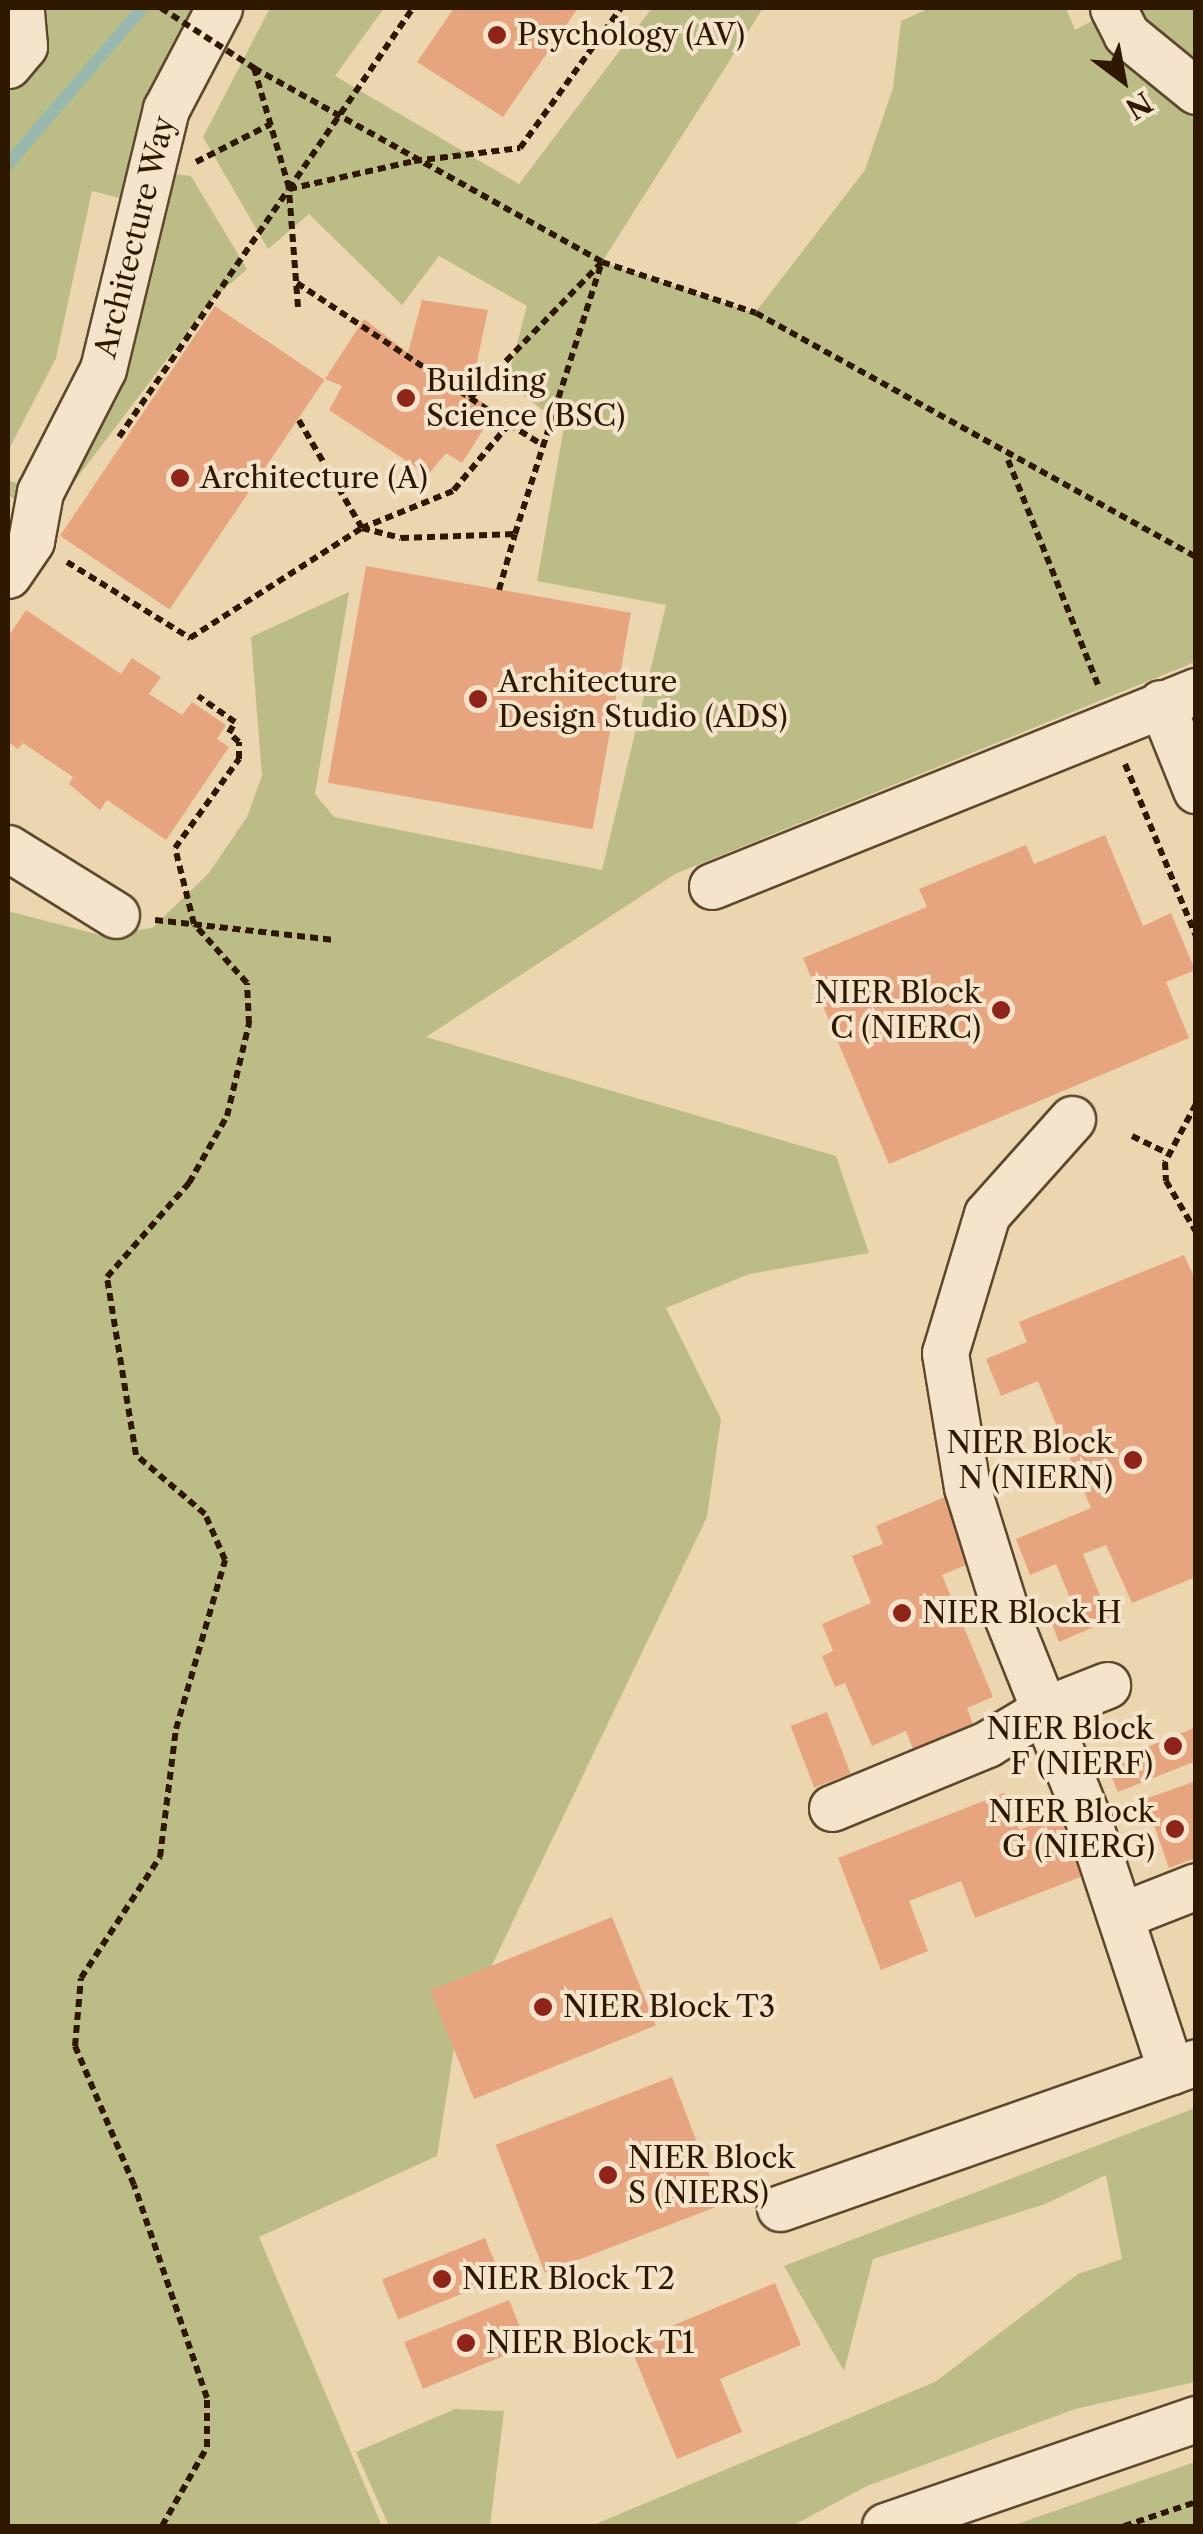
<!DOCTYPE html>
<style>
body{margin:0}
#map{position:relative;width:1203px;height:2534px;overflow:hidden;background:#ecd6af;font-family:"Libre Caslon Text",serif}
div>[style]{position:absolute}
.green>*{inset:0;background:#bcbc87}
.stream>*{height:12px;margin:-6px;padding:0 6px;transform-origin:6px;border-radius:6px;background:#99b9af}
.building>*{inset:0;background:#e6a57e;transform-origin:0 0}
.path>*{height:6px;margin-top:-3px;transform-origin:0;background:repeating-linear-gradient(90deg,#2e1900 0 8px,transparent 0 13px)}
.roads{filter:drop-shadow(2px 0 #5e482c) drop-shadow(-2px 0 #5e482c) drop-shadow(0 2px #5e482c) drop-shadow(0 -2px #5e482c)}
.minor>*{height:45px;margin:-22.5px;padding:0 22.5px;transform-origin:22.5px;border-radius:22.5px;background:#f3e4cb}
.path-bridge>*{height:6px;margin-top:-3px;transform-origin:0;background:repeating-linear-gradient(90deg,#2e1900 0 8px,transparent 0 13px)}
.dots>*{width:28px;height:28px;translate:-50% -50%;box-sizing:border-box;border:5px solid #f3e4cb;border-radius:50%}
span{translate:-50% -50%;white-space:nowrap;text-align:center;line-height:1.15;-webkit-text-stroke:8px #f3e4cb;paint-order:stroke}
.poi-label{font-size:30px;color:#2e1900}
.left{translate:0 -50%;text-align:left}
.right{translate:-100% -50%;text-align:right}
.street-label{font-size:30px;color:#2e1900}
.frame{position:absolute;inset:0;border:10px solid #2e1900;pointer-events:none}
.north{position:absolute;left:1073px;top:30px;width:100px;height:100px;-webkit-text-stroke:8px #f3e4cb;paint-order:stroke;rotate:148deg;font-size:28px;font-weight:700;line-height:40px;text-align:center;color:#2e1900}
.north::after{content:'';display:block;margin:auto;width:35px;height:45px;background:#2e1900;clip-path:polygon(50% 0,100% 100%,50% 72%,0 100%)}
</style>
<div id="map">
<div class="green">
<div style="clip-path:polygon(8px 8px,219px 8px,149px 171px,191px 176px,247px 269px,211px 301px,46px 519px,8px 495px,8px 480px,40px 492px,138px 203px,92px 191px,56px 358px,8px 451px)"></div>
<div style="clip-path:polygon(270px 8px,384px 8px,335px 76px,519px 184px,652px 8px,763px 8px,602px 262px,755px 313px,865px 170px,893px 88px,901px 21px,930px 8px,1066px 8px,1075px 30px,1116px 8px,1195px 8px,1195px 662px,675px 874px,426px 1037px,836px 1156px,869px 1253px,749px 1274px,666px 1308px,721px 1419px,707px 1517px,455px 2042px,437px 2156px,259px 2237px,382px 2526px,8px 2526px,8px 911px,100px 935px,152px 928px,209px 873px,247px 817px,262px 776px,251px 637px,349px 592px,315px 794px,334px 817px,602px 870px,666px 605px,537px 581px,564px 427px,507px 382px,527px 306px,439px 256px,402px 305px,309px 214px,268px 249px,203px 137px)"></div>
<div style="clip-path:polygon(1195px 2108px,1195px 2382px,1075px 2409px,867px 2486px,792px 2526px,591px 2526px,935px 2382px,1078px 2274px,1122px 2259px,1106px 2175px,1045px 2204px,873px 2259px,844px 2371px,784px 2266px)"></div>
<div style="clip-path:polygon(455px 2409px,504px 2411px,490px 2526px,389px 2526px,356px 2452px)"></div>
<div style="clip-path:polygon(1195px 2462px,1195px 2526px,1012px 2526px)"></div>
</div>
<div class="stream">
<div style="left:8px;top:164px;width:206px;rotate:-49.3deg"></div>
</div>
<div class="building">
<div style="clip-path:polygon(454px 8px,578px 8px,503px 117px,417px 62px)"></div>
<div style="clip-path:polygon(422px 300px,488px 310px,474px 376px,438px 372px,495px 411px,462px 463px,446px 453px,428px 475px,329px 410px,342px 386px,325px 379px,364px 319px,408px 353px)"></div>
<div style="left:215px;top:306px;width:132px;height:277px;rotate:34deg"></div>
<div style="left:366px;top:566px;width:269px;height:220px;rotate:10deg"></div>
<div style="clip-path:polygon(26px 610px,121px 674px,132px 658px,161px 677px,149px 694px,182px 715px,192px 702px,226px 725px,217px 739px,229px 747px,166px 840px,107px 800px,100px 810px,69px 784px,73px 777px,23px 743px,18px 749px,8px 742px,8px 637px)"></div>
<div style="clip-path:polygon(1105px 835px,1143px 926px,1171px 913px,1195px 970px,1166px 982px,1189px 1038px,889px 1164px,803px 958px,927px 907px,919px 889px,1026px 845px,1034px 864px)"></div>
<div style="clip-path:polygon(1184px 1255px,1196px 1281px,1196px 1577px,1132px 1603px,1106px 1545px,1083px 1554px,1110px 1620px,1059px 1642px,1047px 1612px,1071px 1601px,1056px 1564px,1030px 1575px,1016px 1539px,1091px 1508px,1038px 1381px,1001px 1396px,986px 1359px,1027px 1342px,1019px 1322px)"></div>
<div style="clip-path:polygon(945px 1497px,973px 1562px,942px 1575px,993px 1697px,967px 1708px,973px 1724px,913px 1749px,906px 1731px,872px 1746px,845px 1683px,835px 1687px,822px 1656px,833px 1651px,822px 1624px,871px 1603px,852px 1556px,883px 1544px,876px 1526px)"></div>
<div style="left:827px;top:1712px;width:66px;height:39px;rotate:69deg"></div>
<div style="clip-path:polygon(1194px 1728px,1196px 1761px,1118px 1792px,1106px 1764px)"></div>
<div style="clip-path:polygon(1196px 1781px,1196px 1858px,1169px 1868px,1145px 1799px)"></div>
<div style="clip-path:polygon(1004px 1793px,1019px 1830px,1059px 1815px,1083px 1876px,975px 1918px,961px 1881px,909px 1901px,928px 1951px,881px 1970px,838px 1858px)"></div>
<div style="left:612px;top:1917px;width:117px;height:196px;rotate:68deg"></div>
<div style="left:672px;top:2077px;width:137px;height:189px;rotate:69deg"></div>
<div style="left:485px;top:2238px;width:43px;height:111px;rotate:68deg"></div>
<div style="clip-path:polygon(775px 2283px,801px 2345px,720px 2379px,742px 2432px,677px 2459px,629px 2344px)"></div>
<div style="left:509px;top:2300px;width:50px;height:113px;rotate:68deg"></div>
</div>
<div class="path">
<div style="left:254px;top:68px;width:398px;rotate:29.1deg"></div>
<div style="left:602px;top:262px;width:162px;rotate:18.3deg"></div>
<div style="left:756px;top:313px;width:503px;rotate:29.01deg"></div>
<div style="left:254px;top:68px;width:125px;rotate:73.7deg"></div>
<div style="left:196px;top:162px;width:84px;rotate:-26.9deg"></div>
<div style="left:297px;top:283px;width:255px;rotate:33.6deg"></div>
<div style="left:509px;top:424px;width:87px;rotate:129.9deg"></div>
<div style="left:453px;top:491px;width:98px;rotate:157.9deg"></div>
<div style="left:362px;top:528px;width:126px;rotate:-120.4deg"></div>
<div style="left:298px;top:307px;width:118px;rotate:-94.4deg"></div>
<div style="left:289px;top:189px;width:219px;rotate:-55.6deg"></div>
<div style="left:509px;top:424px;width:40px;rotate:32deg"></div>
<div style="left:119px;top:437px;width:301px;rotate:-55.6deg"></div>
<div style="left:289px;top:189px;width:128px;rotate:-12.6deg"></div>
<div style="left:414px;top:161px;width:107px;rotate:-7deg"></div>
<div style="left:520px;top:148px;width:173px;rotate:-54.2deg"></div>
<div style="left:1008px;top:460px;width:242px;rotate:68.2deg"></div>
<div style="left:67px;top:562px;width:145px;rotate:31.7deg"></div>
<div style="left:190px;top:638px;width:204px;rotate:-32.6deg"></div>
<div style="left:362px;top:528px;width:40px;rotate:14.4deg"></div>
<div style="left:401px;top:538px;width:114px;rotate:-2deg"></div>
<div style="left:515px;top:534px;width:286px;rotate:-72.3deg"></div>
<div style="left:602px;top:262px;width:190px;rotate:134.1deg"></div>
<div style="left:499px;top:590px;width:58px;rotate:-74.1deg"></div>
<div style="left:1125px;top:764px;width:186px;rotate:67.6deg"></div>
<div style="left:155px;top:920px;width:178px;rotate:6.4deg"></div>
<div style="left:1196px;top:1104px;width:66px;rotate:118.1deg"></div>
<div style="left:1165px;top:1162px;width:19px;rotate:87deg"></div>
<div style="left:1166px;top:1181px;width:59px;rotate:59.5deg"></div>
<div style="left:1132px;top:1136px;width:41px;rotate:25.9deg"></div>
<div style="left:162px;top:2526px;width:91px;rotate:-60.3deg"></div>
<div style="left:207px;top:2447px;width:49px;rotate:-90deg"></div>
<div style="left:207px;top:2398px;width:225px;rotate:-108.9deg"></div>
<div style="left:134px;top:2185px;width:151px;rotate:-113deg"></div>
<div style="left:75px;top:2046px;width:68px;rotate:-85deg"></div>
<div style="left:81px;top:1978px;width:145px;rotate:-56.9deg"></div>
<div style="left:160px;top:1857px;width:129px;rotate:-82.9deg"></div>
<div style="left:176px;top:1729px;width:176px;rotate:-73.8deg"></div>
<div style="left:225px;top:1560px;width:50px;rotate:-113.5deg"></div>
<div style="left:205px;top:1514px;width:91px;rotate:-139.5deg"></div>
<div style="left:136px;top:1455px;width:180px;rotate:-99.3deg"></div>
<div style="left:107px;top:1277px;width:125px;rotate:-48.9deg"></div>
<div style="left:189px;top:1183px;width:77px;rotate:-60.4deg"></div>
<div style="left:227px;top:1116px;width:95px;rotate:-76.6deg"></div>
<div style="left:249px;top:1024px;width:41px;rotate:-92.8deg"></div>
<div style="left:247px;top:983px;width:79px;rotate:-131.9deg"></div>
<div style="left:194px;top:924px;width:78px;rotate:-104deg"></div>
<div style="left:175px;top:848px;width:110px;rotate:-54.3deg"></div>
<div style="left:239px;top:759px;width:17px;rotate:-90deg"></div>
<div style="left:239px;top:742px;width:13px;rotate:-138deg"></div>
<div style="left:229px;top:733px;width:13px;rotate:-61deg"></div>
<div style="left:235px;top:722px;width:45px;rotate:-144.9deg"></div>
<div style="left:1124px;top:2526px;width:76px;rotate:-18.4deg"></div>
</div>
<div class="roads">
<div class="minor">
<div style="left:1113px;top:8px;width:29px;rotate:63deg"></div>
<div style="left:1126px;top:34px;width:90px;rotate:39.2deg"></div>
<div style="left:8px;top:65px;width:25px;rotate:-50deg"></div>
<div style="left:24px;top:46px;width:38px;rotate:-95deg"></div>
<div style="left:8px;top:575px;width:41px;rotate:-55.9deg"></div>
<div style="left:31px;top:541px;width:50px;rotate:-79.6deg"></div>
<div style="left:40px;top:492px;width:138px;rotate:-62.9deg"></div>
<div style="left:103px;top:369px;width:268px;rotate:-76.4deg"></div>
<div style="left:166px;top:109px;width:114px;rotate:-62.3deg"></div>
<div style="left:1161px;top:703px;width:94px;rotate:68.1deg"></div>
<div style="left:8px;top:848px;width:127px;rotate:31.8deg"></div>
<div style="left:712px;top:886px;width:522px;rotate:-21.94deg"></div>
<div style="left:1072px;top:1119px;width:127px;rotate:131.8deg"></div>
<div style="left:987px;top:1214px;width:145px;rotate:106.8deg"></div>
<div style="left:945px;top:1353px;width:136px;rotate:80.7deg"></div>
<div style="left:967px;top:1487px;width:138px;rotate:72.7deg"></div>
<div style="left:1008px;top:1619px;width:210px;rotate:68.2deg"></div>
<div style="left:1086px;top:1814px;width:271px;rotate:71.7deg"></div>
<div style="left:832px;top:1808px;width:168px;rotate:-22.4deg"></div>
<div style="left:987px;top:1744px;width:66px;rotate:-30.8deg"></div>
<div style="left:1044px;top:1710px;width:68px;rotate:-21.6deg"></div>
<div style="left:1120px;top:1916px;width:82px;rotate:-21.5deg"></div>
<div style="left:780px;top:2208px;width:441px;rotate:-19.3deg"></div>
<div style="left:885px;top:2526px;width:329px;rotate:-19deg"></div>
</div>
</div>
<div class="path-bridge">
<div style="left:161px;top:8px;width:111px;rotate:32.8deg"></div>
</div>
<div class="dots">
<div style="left:497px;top:35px;background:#8f2418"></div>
<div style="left:406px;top:398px;background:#8f2418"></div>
<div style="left:180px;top:478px;background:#8f2418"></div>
<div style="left:478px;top:699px;background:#8f2418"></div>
<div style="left:1001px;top:1010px;background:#8f2418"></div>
<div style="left:1133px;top:1460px;background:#8f2418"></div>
<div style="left:902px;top:1613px;background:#8f2418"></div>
<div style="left:1173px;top:1746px;background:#8f2418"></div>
<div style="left:1175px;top:1829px;background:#8f2418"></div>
<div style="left:543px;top:2007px;background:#8f2418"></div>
<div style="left:608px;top:2175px;background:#8f2418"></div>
<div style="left:442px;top:2279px;background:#8f2418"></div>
<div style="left:466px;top:2343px;background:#8f2418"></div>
</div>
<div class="poi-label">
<span class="left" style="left:517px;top:35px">Psychology (AV)</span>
<span class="left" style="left:426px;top:398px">Building<br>Science (BSC)</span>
<span class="left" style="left:200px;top:478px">Architecture (A)</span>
<span class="left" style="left:498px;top:699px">Architecture<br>Design Studio (ADS)</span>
<span class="right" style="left:981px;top:1010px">NIER Block<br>C (NIERC)</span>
<span class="right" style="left:1113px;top:1460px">NIER Block<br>N (NIERN)</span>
<span class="left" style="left:922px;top:1613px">NIER Block H</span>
<span class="right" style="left:1153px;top:1746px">NIER Block<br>F (NIERF)</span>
<span class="right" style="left:1155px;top:1829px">NIER Block<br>G (NIERG)</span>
<span class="left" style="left:563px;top:2007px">NIER Block T3</span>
<span class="left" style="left:628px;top:2175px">NIER Block<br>S (NIERS)</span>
<span class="left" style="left:462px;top:2279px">NIER Block T2</span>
<span class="left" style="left:486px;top:2343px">NIER Block T1</span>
</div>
<div class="street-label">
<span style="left:135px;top:237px;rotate:-76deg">Architecture Way</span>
</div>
<div class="frame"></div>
<div class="north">N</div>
</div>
